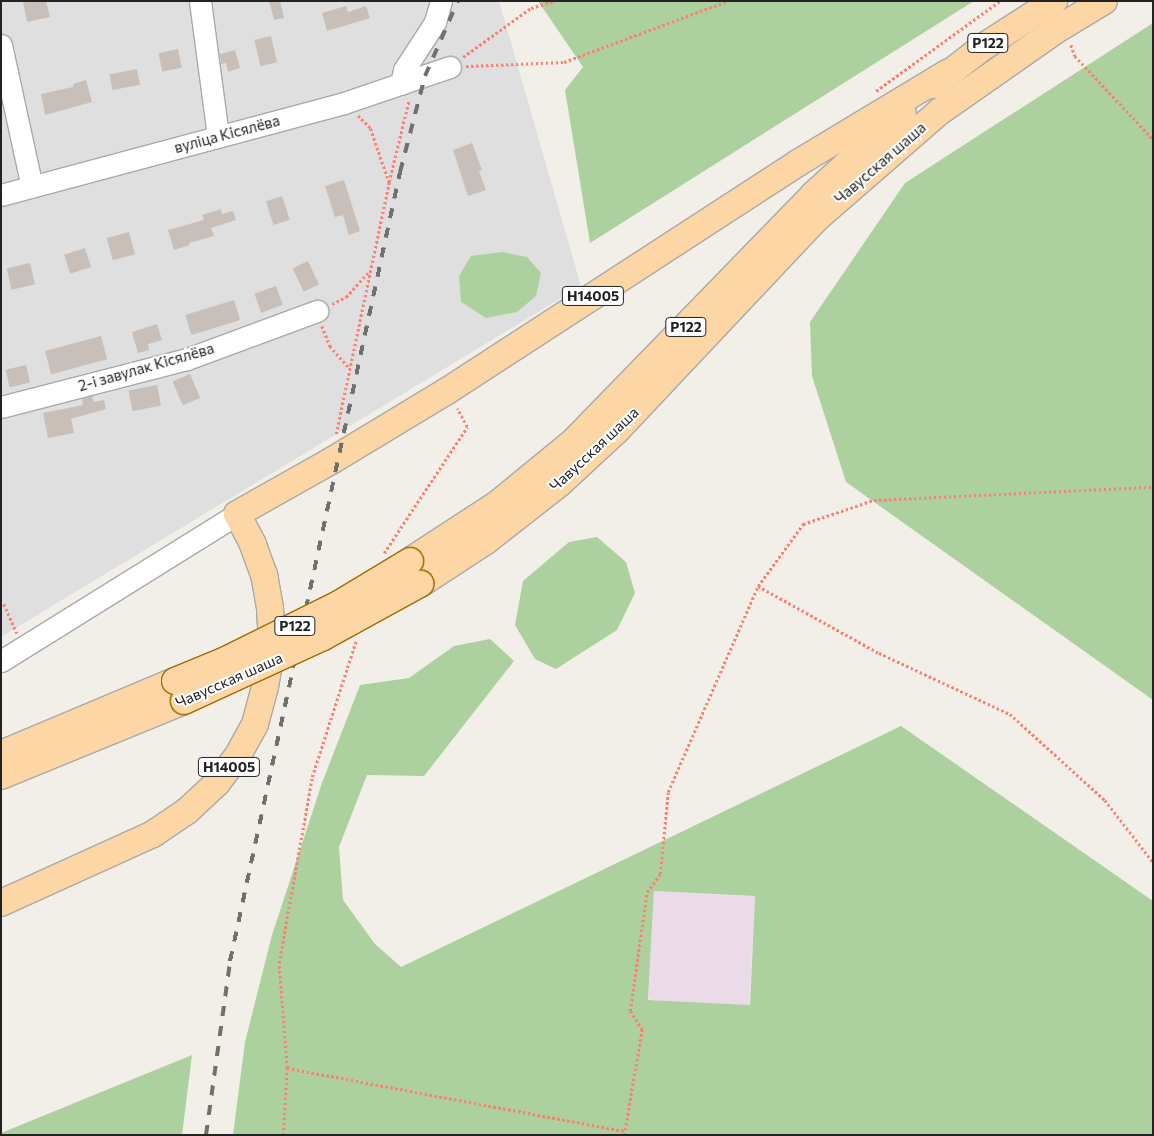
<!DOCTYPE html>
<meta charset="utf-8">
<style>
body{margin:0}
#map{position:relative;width:1154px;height:1136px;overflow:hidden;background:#f2efe9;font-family:Commissioner,sans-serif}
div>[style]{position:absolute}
.residential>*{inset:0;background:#e0dfdf}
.industrial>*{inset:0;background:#ebdbe8;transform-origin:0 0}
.forest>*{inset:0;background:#add19e}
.building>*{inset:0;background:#c7bfb8;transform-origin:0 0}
.path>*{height:2.5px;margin-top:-1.25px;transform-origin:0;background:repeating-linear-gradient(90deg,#fa8072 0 2.5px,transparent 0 5px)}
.roads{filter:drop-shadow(1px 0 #a9a9a9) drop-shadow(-1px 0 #a9a9a9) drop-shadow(0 1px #a9a9a9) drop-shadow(0 -1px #a9a9a9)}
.minor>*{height:21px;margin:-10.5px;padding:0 10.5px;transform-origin:10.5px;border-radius:10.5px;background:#fff}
.major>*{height:26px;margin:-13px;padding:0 13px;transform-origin:13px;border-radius:13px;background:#fcd6a4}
.rail>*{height:4px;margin-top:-2px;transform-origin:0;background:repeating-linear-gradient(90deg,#707070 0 10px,transparent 0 20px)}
.bridges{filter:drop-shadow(1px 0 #a06b00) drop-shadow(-1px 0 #a06b00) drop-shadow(0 1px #a06b00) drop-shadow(0 -1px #a06b00)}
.major-bridge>*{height:26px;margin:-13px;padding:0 13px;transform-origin:13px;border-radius:13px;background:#fcd6a4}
span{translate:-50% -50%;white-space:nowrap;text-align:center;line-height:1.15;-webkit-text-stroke:4px #fff;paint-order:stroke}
.shield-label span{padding:1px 4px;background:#fff;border:1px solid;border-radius:4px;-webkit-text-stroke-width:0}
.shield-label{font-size:14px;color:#222;font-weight:700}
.street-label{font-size:15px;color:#222}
.frame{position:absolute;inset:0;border:2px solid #222;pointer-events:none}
</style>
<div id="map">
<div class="residential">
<div style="clip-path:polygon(1px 1px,499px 1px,581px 286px,1px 637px)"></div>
</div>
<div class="industrial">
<div style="left:654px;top:891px;width:101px;height:109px;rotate:3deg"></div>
</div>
<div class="forest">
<div style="clip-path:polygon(538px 1px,974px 1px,590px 243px,565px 90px,583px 67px)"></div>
<div style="clip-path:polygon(1153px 23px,1153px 700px,846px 482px,812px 376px,810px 322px,905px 183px)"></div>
<div style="clip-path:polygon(502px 252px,527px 257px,541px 273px,536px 296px,517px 312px,486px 318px,461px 302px,459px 276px,471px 256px)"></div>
<div style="clip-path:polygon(597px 537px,626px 562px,635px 593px,617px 630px,556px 669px,535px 659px,515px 625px,523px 581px,569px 542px)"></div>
<div style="clip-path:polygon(evenodd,490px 639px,514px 661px,424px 776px,367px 775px,339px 847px,343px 900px,375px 944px,401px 967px,901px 726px,1153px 901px,1153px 1135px,233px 1135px,245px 1042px,272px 935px,322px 783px,360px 685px,409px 678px,454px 646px,490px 639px,654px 891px,755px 896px,750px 1005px,648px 1000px,654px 891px)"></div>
<div style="clip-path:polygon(192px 1055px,182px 1135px,1px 1135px,1px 1133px)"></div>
</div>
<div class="building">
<div style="clip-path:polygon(23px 1px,46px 1px,50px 17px,27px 22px)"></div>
<div style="clip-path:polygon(269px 1px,280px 1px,284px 18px,274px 20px)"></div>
<div style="clip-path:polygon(346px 6px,348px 12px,366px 6px,370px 18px,327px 31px,322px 13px)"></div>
<div style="left:271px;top:36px;width:27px;height:17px;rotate:77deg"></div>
<div style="left:178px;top:49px;width:19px;height:20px;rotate:78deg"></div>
<div style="clip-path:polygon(235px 50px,240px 68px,228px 72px,226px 63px,221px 64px,220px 54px)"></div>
<div style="left:137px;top:69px;width:16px;height:28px;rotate:79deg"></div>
<div style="clip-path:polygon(86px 80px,92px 102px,45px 115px,41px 94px,73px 87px,73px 84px)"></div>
<div style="clip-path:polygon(472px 143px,482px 170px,479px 171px,486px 190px,468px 196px,453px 150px)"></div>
<div style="clip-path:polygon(344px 180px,360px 231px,349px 235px,343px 215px,335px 217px,325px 186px)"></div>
<div style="left:282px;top:196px;width:25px;height:17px;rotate:72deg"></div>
<div style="clip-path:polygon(221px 209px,222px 214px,233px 211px,236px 220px,211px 228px,214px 236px,189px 243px,190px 245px,174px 250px,168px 230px,204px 220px,202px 215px)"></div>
<div style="left:129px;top:232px;width:23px;height:23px;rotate:75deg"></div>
<div style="left:85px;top:248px;width:20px;height:22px;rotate:72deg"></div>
<div style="left:308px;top:261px;width:26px;height:17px;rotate:65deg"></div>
<div style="left:30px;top:263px;width:22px;height:24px;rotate:77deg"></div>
<div style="left:276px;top:286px;width:20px;height:23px;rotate:70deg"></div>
<div style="left:234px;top:300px;width:21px;height:51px;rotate:73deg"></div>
<div style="clip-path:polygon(157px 324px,162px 340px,148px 344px,149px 350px,138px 353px,132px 332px)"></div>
<div style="left:101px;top:336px;width:24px;height:58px;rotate:75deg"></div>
<div style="left:26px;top:365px;width:18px;height:21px;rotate:77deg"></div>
<div style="left:190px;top:374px;width:26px;height:19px;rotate:67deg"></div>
<div style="left:157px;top:385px;width:21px;height:29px;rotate:79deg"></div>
<div style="clip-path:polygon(92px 396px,94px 402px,104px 400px,106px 409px,71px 419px,74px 433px,48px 438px,43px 413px,83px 405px,82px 399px)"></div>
</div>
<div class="path">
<div style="left:1071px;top:45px;width:12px;rotate:70deg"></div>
<div style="left:1075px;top:56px;width:114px;rotate:46.8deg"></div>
<div style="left:463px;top:57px;width:84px;rotate:-35.8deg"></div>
<div style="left:531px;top:8px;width:24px;rotate:-17deg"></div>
<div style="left:466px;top:66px;width:98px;rotate:-2.3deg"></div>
<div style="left:564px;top:62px;width:174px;rotate:-20.5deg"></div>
<div style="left:876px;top:91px;width:153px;rotate:-36deg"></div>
<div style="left:389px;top:182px;width:84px;rotate:-76.3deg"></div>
<div style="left:332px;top:304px;width:16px;rotate:-27deg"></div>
<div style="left:346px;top:297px;width:36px;rotate:-48deg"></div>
<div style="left:322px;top:326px;width:22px;rotate:68deg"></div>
<div style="left:330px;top:346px;width:30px;rotate:49deg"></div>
<div style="left:336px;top:434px;width:257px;rotate:-78.1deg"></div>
<div style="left:389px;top:183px;width:58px;rotate:-109.1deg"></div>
<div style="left:370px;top:128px;width:17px;rotate:-135deg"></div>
<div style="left:384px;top:553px;width:151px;rotate:-56.6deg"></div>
<div style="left:467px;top:427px;width:21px;rotate:-118deg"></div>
<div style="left:758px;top:586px;width:138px;rotate:29deg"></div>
<div style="left:879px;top:653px;width:145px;rotate:25deg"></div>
<div style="left:1010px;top:714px;width:128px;rotate:42.2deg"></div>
<div style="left:1105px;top:800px;width:78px;rotate:52.3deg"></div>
<div style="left:4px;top:604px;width:32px;rotate:66deg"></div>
<div style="left:287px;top:1068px;width:343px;rotate:10.6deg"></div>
<div style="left:283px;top:1135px;width:67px;rotate:-86.6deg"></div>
<div style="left:287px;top:1068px;width:105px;rotate:-94.4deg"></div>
<div style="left:279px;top:963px;width:189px;rotate:-79.9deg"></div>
<div style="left:312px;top:777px;width:143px;rotate:-72.1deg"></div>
<div style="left:624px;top:1135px;width:107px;rotate:-80.3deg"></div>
<div style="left:642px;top:1030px;width:22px;rotate:-122deg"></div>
<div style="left:630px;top:1011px;width:120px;rotate:-81.9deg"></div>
<div style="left:647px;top:892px;width:22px;rotate:-54deg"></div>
<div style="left:660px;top:874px;width:82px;rotate:-84.4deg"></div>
<div style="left:668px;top:792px;width:225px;rotate:-66.4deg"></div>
<div style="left:758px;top:586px;width:77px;rotate:-54deg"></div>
<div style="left:803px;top:524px;width:75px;rotate:-18.7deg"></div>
<div style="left:874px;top:500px;width:279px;rotate:-2.7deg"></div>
</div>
<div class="roads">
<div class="minor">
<div style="left:200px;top:1px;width:136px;rotate:82.4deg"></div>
<div style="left:1px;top:45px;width:145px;rotate:77.7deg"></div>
<div style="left:401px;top:84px;width:14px;rotate:-78deg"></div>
<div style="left:404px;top:70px;width:57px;rotate:-57.1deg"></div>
<div style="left:435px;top:22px;width:22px;rotate:-74deg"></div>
<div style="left:1px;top:195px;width:355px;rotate:-15deg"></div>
<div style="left:344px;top:103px;width:112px;rotate:-18.8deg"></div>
<div style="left:1px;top:407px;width:192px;rotate:-14.5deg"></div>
<div style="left:187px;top:359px;width:139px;rotate:-20.3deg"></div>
<div style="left:1px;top:661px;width:278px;rotate:-31.9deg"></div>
</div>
<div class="major">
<div style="left:934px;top:85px;width:62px;rotate:-37.8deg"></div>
<div style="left:983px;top:47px;width:85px;rotate:-32.9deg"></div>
<div style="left:410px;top:561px;width:103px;rotate:-33.1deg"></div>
<div style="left:496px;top:505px;width:99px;rotate:-39.3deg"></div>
<div style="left:573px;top:442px;width:346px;rotate:-45.8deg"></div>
<div style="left:814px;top:194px;width:120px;rotate:-42.3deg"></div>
<div style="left:420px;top:584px;width:79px;rotate:-33.1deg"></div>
<div style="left:486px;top:541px;width:94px;rotate:-38.1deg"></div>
<div style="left:560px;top:483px;width:78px;rotate:-42.9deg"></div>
<div style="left:617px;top:430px;width:290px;rotate:-46.7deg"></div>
<div style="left:816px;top:219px;width:163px;rotate:-41deg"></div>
<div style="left:939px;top:112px;width:143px;rotate:-35deg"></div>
<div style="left:1056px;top:30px;width:56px;rotate:-31.1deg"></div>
<div style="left:1px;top:754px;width:189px;rotate:-22.8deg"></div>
<div style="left:1px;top:776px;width:198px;rotate:-22.3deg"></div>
<div style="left:1px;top:903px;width:167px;rotate:-24.4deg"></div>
<div style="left:153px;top:834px;width:41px;rotate:-34.1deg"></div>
<div style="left:187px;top:811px;width:41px;rotate:-43deg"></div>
<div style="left:217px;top:783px;width:35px;rotate:-53deg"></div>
<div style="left:238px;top:755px;width:35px;rotate:-61deg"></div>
<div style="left:255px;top:724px;width:38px;rotate:-75deg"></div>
<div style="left:265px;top:687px;width:42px;rotate:-80.3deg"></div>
<div style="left:272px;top:646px;width:38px;rotate:-93deg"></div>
<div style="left:270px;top:608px;width:34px;rotate:-100deg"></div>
<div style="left:264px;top:575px;width:33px;rotate:-110deg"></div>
<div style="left:253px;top:544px;width:34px;rotate:-118deg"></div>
<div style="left:237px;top:514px;width:110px;rotate:-29.4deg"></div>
<div style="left:333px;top:460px;width:133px;rotate:-31.2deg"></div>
<div style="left:447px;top:391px;width:419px;rotate:-33deg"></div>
<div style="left:798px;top:163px;width:174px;rotate:-31.1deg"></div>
</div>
</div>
<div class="rail">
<div style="left:206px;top:1135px;width:176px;rotate:-82.1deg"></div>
<div style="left:230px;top:961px;width:807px;rotate:-77.84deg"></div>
<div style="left:400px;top:172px;width:99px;rotate:-75.4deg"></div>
<div style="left:425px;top:76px;width:82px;rotate:-66.3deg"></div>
</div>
<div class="bridges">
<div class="major-bridge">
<div style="left:175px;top:681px;width:57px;rotate:-22.5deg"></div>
<div style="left:228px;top:659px;width:124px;rotate:-26.4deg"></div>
<div style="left:339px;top:604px;width:83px;rotate:-31.2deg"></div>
<div style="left:184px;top:701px;width:153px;rotate:-24.7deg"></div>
<div style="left:323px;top:637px;width:111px;rotate:-28.7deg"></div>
</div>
</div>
<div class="shield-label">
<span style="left:988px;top:43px">Р122</span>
<span style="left:593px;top:296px">Н14005</span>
<span style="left:686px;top:327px">Р122</span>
<span style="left:295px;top:626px">Р122</span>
<span style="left:229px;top:767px">Н14005</span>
</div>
<div class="street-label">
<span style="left:227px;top:134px;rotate:-15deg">вуліца Кісялёва</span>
<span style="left:880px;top:163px;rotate:-41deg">Чавусская шаша</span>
<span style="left:146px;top:367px;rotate:-16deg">2-і завулак Кісялёва</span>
<span style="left:594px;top:449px;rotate:-43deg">Чавусская шаша</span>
<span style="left:229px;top:680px;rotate:-24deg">Чавусская шаша</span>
</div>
<div class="frame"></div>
</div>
